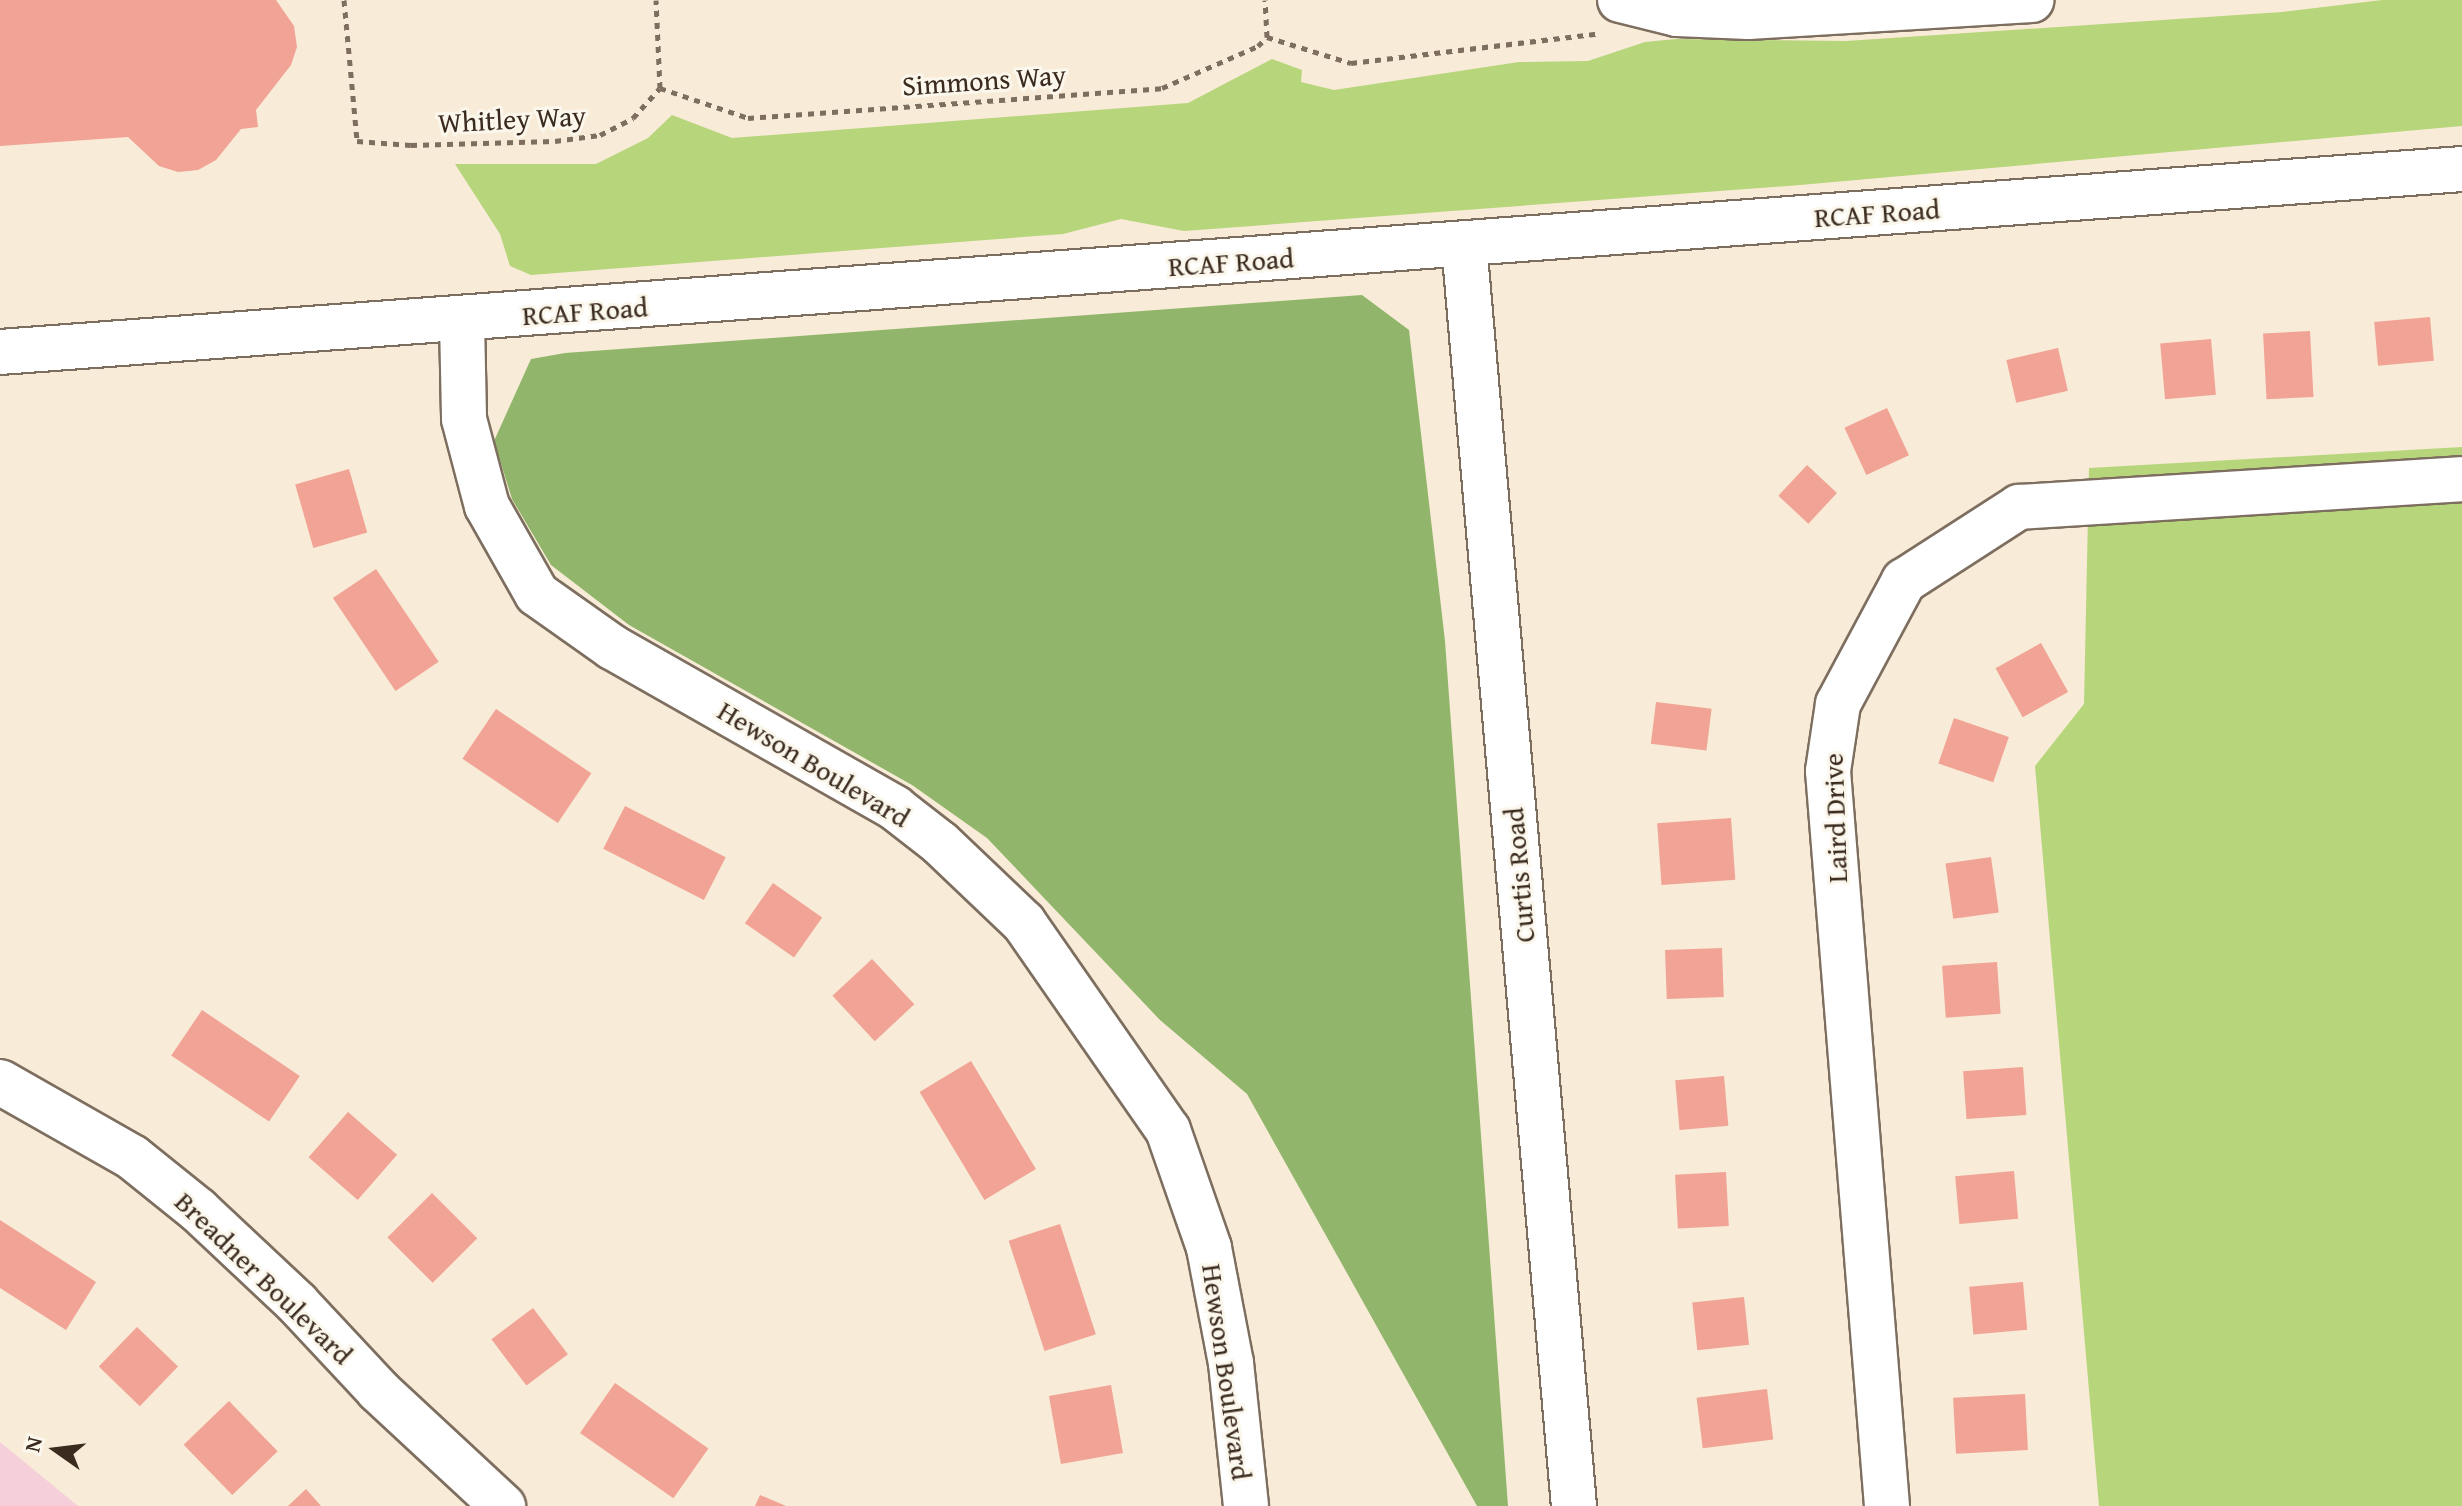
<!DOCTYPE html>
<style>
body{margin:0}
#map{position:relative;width:2462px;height:1506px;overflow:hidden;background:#f8ebd7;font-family:"Gentium Book Plus",serif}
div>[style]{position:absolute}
.built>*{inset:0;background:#f5cfd9}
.green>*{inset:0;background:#b7d57b}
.forest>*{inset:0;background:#91b66b}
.building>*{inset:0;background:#f1a395;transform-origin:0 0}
.path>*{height:5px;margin-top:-2.5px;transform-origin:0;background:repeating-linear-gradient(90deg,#7d6e5f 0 6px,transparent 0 12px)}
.roads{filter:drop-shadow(2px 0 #7d6e5f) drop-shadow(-2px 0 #7d6e5f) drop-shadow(0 2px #7d6e5f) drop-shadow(0 -2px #7d6e5f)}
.minor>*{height:44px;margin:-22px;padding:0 22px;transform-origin:22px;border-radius:22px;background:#fff}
.major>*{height:44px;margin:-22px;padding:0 22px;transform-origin:22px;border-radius:22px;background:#fff}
span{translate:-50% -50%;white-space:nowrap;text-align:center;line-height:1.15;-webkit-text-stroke:6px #fbf7ec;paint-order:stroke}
.street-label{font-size:28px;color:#3b2a1e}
.north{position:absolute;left:16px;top:1410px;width:80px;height:80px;-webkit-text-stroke:6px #fbf7ec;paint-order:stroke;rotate:284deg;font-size:22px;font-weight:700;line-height:32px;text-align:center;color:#3b2a1e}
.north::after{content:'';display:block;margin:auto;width:28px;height:36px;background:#3b2a1e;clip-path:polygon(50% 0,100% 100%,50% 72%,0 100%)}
</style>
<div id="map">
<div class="built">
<div style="clip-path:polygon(0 1442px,78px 1506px,0 1506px)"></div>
</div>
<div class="green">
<div style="clip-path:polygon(2382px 0,2462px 0,2462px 126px,1800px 185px,1184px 231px,1121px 219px,1063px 234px,531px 275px,510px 266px,500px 234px,455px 164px,596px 164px,648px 138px,672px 115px,732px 138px,1188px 103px,1272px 59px,1302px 70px,1301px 82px,1334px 90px,1519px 62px,1588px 61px,1645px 42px,1676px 39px,1846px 41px,2282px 12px)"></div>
<div style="clip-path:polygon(2462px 447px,2462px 1506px,2099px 1506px,2035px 766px,2084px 704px,2089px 468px)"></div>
</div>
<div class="forest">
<div style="clip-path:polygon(1362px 295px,1409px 330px,1445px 641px,1508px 1506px,1477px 1506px,1247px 1094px,1160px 1020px,987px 838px,912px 785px,629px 625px,551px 565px,512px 499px,494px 441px,531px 359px,565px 353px)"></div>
</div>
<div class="building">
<div style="clip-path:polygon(0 0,276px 0,294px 26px,297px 47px,291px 65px,256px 110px,258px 127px,241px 129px,216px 160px,198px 170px,178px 172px,159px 166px,128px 137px,0 146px)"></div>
<div style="left:2430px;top:317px;width:44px;height:56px;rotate:85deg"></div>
<div style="left:2310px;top:331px;width:66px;height:47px;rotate:87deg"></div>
<div style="left:2211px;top:339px;width:56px;height:51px;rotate:85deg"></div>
<div style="left:2058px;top:348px;width:44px;height:53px;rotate:77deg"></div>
<div style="left:1887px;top:408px;width:52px;height:47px;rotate:65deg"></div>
<div style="left:1807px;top:465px;width:41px;height:42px;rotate:43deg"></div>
<div style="left:349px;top:469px;width:66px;height:56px;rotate:74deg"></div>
<div style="left:376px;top:569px;width:112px;height:52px;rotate:56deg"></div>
<div style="left:2041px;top:643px;width:56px;height:52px;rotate:61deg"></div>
<div style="left:1656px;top:702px;width:56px;height:42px;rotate:7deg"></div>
<div style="left:496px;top:709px;width:115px;height:60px;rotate:34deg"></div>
<div style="left:1954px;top:718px;width:58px;height:48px;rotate:19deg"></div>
<div style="left:625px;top:806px;width:113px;height:48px;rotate:27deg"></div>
<div style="left:1731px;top:818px;width:62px;height:74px;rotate:86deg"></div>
<div style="left:1991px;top:857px;width:56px;height:46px;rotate:82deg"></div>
<div style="left:773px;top:883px;width:60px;height:49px;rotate:35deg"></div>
<div style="left:1722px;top:948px;width:49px;height:57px;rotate:88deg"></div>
<div style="left:872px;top:959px;width:62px;height:54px;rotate:47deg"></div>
<div style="left:1997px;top:962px;width:52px;height:55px;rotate:86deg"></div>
<div style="left:202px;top:1010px;width:118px;height:55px;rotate:34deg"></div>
<div style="left:971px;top:1061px;width:126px;height:60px;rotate:59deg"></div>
<div style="left:2023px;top:1067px;width:48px;height:60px;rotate:86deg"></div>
<div style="left:1724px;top:1076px;width:50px;height:49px;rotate:85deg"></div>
<div style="left:348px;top:1112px;width:65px;height:60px;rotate:41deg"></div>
<div style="left:2014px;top:1171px;width:48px;height:59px;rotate:85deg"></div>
<div style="left:1726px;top:1172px;width:54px;height:51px;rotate:87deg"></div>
<div style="left:432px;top:1193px;width:64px;height:63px;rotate:45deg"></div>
<div style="clip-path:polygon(0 1220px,96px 1282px,66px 1330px,0 1288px)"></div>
<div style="left:1060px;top:1224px;width:116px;height:54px;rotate:72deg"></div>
<div style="left:2023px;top:1282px;width:48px;height:54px;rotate:85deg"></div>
<div style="left:1744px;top:1297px;width:48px;height:52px;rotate:84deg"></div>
<div style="left:533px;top:1308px;width:58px;height:52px;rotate:53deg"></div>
<div style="left:137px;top:1327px;width:57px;height:55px;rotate:44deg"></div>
<div style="left:615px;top:1383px;width:114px;height:61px;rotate:35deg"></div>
<div style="left:1111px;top:1385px;width:69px;height:63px;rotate:80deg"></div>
<div style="left:1767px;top:1389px;width:51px;height:71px;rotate:83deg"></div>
<div style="left:2025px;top:1394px;width:56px;height:72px;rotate:87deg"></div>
<div style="left:229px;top:1401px;width:70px;height:63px;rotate:46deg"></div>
<div style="clip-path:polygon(306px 1489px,321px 1506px,288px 1506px)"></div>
<div style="clip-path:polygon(760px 1495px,786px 1506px,755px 1506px)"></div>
</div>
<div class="path">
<div style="left:344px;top:0;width:142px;rotate:84.7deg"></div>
<div style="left:357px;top:141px;width:54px;rotate:4.2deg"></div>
<div style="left:411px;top:145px;width:144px;rotate:-1.6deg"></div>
<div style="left:555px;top:141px;width:45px;rotate:-7.6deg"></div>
<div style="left:600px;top:135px;width:37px;rotate:-27deg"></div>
<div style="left:633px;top:118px;width:40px;rotate:-48deg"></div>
<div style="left:660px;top:88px;width:88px;rotate:-92.6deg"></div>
<div style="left:1267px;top:37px;width:88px;rotate:17.2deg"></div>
<div style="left:1351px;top:63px;width:247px;rotate:-6.8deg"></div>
<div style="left:660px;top:88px;width:93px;rotate:18.8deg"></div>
<div style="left:748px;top:118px;width:415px;rotate:-4.1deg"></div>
<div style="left:1162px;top:88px;width:105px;rotate:-23.6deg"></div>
<div style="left:1258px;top:46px;width:13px;rotate:-45deg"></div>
<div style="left:1267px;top:37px;width:37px;rotate:-93deg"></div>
</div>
<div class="roads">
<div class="minor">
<div style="left:1620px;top:0;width:59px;rotate:13.8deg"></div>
<div style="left:1677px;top:14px;width:71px;rotate:2.4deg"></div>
<div style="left:1748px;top:17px;width:284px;rotate:-3.4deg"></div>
<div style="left:462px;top:321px;width:98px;rotate:88.8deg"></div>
<div style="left:464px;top:419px;width:90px;rotate:75.2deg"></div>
<div style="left:487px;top:506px;width:101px;rotate:60.4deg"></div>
<div style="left:537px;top:594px;width:92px;rotate:35.2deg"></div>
<div style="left:612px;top:647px;width:326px;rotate:29.6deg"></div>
<div style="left:895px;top:808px;width:57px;rotate:37.9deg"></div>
<div style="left:940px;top:843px;width:116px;rotate:43.6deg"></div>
<div style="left:1024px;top:923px;width:252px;rotate:55.2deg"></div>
<div style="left:1168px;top:1130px;width:125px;rotate:70.8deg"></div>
<div style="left:1209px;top:1248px;width:117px;rotate:79.2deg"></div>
<div style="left:1231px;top:1363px;width:144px;rotate:84deg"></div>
<div style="left:0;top:1082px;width:152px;rotate:29.6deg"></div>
<div style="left:132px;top:1157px;width:85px;rotate:38.8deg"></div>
<div style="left:198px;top:1210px;width:136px;rotate:43.2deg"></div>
<div style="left:297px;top:1303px;width:119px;rotate:47deg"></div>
<div style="left:378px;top:1390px;width:171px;rotate:42.9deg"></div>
<div style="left:1887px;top:1506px;width:737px;rotate:-94.59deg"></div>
<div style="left:1828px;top:771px;width:68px;rotate:-81.5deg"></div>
<div style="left:1838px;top:704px;width:140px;rotate:-61.8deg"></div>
<div style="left:1904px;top:581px;width:137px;rotate:-32.8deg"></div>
<div style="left:2019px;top:507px;width:444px;rotate:-3.6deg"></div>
</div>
<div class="major">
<div style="left:1464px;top:244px;width:1267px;rotate:85.02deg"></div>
<div style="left:0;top:352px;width:2469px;rotate:-4.25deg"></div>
</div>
</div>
<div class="street-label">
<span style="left:984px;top:80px;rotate:-4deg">Simmons Way</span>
<span style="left:512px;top:119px;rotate:-3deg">Whitley Way</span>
<span style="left:1877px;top:213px;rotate:-4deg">RCAF Road</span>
<span style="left:1231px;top:262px;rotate:-4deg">RCAF Road</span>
<span style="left:585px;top:311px;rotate:-4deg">RCAF Road</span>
<span style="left:814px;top:764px;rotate:31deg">Hewson Boulevard</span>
<span style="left:1835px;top:818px;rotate:-92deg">Laird Drive</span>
<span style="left:1519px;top:875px;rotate:-95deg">Curtis Road</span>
<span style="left:264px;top:1278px;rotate:44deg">Breadner Boulevard</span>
<span style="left:1227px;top:1372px;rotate:82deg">Hewson Boulevard</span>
</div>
<div class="north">N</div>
</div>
